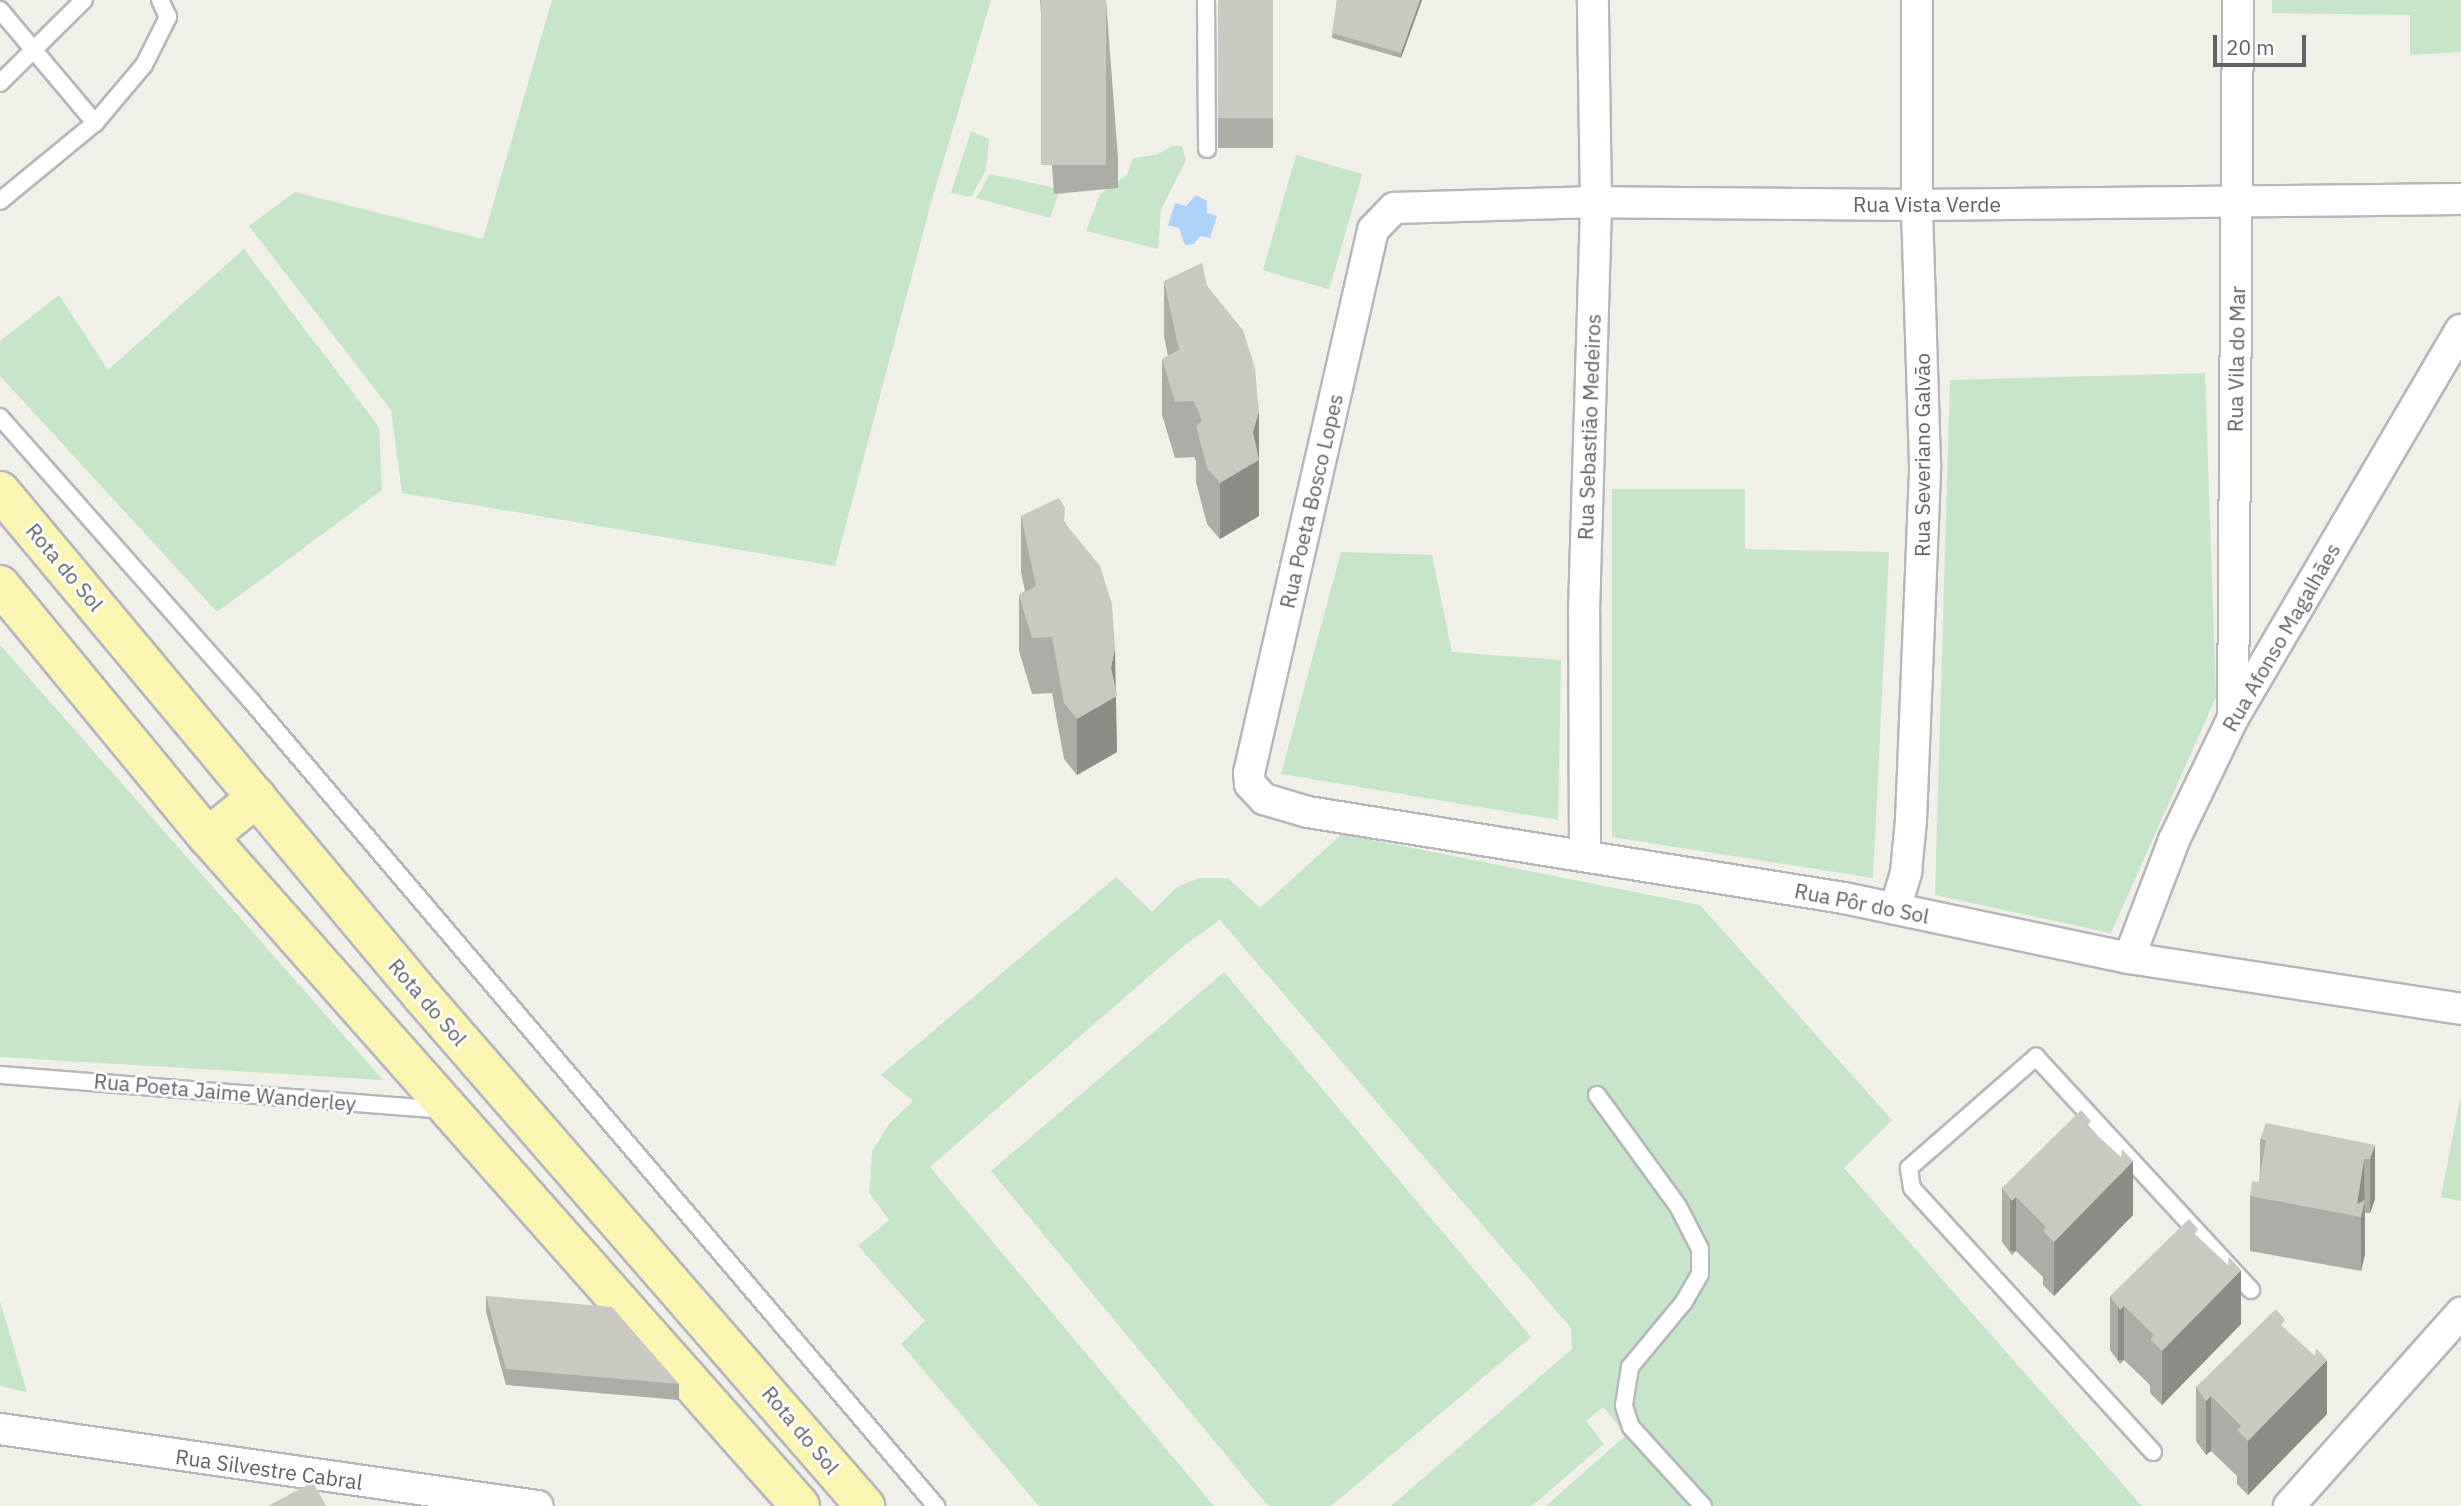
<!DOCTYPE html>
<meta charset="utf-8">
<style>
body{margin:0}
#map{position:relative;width:2461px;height:1506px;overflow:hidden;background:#f0efe8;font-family:"IBM Plex Sans",sans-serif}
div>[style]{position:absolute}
.green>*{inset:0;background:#c7e6c9;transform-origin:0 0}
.water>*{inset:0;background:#aed3fb}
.roads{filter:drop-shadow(2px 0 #b5b7bc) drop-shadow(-2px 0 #b5b7bc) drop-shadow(0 2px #b5b7bc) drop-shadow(0 -2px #b5b7bc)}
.service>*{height:16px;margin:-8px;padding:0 8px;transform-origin:8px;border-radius:8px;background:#fff}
.minor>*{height:30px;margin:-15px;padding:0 15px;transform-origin:15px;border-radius:15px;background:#fff}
.primary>*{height:38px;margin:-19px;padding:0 19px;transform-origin:19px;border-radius:19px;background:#fbf5b3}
.wall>*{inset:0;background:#adada7;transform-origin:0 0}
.shaded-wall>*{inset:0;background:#8d8d88;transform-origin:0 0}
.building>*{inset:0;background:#c9c9c2;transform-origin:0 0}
span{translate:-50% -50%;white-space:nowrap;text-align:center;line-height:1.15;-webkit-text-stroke:5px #fff;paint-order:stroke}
.street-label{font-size:21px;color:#5f6267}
.scale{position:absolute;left:2213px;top:35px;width:93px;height:32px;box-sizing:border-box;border:4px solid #5f6267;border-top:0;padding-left:9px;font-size:21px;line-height:24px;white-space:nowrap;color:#5f6267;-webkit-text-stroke:5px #fff;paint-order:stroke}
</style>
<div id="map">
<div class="green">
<div style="clip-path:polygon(552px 0,991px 0,931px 203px,835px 566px,402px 493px,391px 410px,249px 226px,295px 192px,483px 239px)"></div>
<div style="clip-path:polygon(2272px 0,2461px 0,2461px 52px,2410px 55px,2410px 15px,2272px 13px)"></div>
<div style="clip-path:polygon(971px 131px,989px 139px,986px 170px,971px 197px,951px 193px)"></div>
<div style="clip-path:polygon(1173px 146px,1182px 146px,1186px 160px,1161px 209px,1158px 249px,1086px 231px,1100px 194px,1127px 175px,1133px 158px,1156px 155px)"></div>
<div style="left:1296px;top:155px;width:69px;height:120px;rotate:16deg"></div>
<div style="clip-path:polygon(990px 174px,1060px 189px,1050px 218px,976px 198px)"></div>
<div style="clip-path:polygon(244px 249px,379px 427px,382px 490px,217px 612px,0 376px,0 341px,59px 295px,108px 370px)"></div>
<div style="clip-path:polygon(2205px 373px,2216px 697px,2111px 933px,1935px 895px,1950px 380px)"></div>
<div style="clip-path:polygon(1612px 489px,1745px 489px,1745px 549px,1889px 552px,1873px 878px,1612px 837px)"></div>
<div style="clip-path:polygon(1341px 552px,1432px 555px,1452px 652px,1561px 660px,1558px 820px,1281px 774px)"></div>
<div style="clip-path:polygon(0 645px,383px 1080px,0 1057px)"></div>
<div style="clip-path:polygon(1342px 834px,1700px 905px,1892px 1120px,1844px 1168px,2142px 1506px,1546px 1506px,1626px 1435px,1603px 1407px,1586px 1421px,1604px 1444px,1532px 1506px,1391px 1506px,1572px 1349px,1571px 1328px,1220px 920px,1186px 944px,930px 1167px,1214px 1506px,1039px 1506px,901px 1344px,925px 1321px,858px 1246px,889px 1220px,869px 1193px,872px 1152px,889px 1124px,913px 1101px,881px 1075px,1116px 877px,1152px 912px,1177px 887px,1199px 878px,1228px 878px,1260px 908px)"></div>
<div style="clip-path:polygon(1224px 972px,1531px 1337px,1331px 1506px,1268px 1506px,991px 1171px)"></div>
<div style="clip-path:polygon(2461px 1094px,2461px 1201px,2441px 1197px)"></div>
<div style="clip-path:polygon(0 1301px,27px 1392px,0 1386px)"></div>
</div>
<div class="water">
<div style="clip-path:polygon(1196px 195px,1207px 201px,1207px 213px,1217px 216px,1210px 238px,1200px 236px,1194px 244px,1185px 245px,1179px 228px,1168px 225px,1175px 203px,1186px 206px)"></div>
</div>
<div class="roads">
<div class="service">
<div style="left:1206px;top:0;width:149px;rotate:89.6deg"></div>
<div style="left:0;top:10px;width:148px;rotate:49.9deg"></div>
<div style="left:0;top:83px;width:118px;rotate:-44.7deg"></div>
<div style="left:0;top:201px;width:123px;rotate:-39.4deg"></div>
<div style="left:95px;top:123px;width:76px;rotate:-49.8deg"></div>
<div style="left:144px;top:65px;width:54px;rotate:-63.4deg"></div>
<div style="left:168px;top:17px;width:19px;rotate:-115deg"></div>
<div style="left:0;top:417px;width:380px;rotate:48.5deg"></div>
<div style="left:252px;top:702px;width:1056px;rotate:49.61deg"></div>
<div style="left:0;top:1075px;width:445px;rotate:4.5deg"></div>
<div style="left:1597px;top:1095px;width:137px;rotate:53.9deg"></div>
<div style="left:1678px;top:1206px;width:48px;rotate:62.9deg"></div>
<div style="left:1700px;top:1249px;width:25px;rotate:90deg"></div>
<div style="left:1700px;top:1274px;width:34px;rotate:120deg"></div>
<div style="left:1683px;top:1303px;width:83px;rotate:129.6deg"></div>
<div style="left:1630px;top:1367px;width:39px;rotate:99deg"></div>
<div style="left:1624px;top:1406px;width:22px;rotate:72deg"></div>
<div style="left:1631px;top:1427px;width:107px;rotate:47.7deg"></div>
<div style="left:2153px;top:1452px;width:357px;rotate:-132.4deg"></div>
<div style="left:1912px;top:1188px;width:20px;rotate:-99deg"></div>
<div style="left:1909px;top:1168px;width:169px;rotate:-41.2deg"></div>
<div style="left:2036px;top:1057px;width:317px;rotate:47.3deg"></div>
</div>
<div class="minor">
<div style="left:2461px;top:199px;width:544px;rotate:179.37deg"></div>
<div style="left:1917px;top:205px;width:321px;rotate:-179.5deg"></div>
<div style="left:1596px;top:202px;width:202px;rotate:178.3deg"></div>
<div style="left:1394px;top:208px;width:30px;rotate:134deg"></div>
<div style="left:1373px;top:230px;width:557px;rotate:102.86deg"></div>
<div style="left:1249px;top:773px;width:11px;rotate:85deg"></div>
<div style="left:1250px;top:784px;width:21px;rotate:47deg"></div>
<div style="left:1264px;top:799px;width:46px;rotate:16.5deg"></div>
<div style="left:1308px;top:812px;width:543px;rotate:9.12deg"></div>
<div style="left:1844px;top:898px;width:291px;rotate:11.9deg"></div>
<div style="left:2129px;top:958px;width:336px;rotate:8.7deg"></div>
<div style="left:2233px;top:718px;width:718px;rotate:-89.6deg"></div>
<div style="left:1585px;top:855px;width:244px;rotate:-90.2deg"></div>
<div style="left:1584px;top:611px;width:409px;rotate:-88.3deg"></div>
<div style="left:1596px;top:202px;width:202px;rotate:-90.9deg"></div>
<div style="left:1895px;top:909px;width:39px;rotate:-73deg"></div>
<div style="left:1906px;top:872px;width:52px;rotate:-84.5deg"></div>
<div style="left:1911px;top:820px;width:356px;rotate:-87.7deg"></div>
<div style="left:1925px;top:464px;width:259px;rotate:-91.8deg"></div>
<div style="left:1917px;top:205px;width:205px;rotate:-90deg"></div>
<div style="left:2129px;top:958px;width:126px;rotate:-69.1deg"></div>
<div style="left:2174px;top:840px;width:136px;rotate:-64.2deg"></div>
<div style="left:2233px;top:718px;width:450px;rotate:-59.6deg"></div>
<div style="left:0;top:1429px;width:543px;rotate:8.15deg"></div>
<div style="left:2289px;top:1506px;width:259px;rotate:-48.3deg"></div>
</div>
<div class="primary">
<div style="left:0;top:491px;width:658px;rotate:50.12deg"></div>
<div style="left:422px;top:996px;width:676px;rotate:49.02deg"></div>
<div style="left:0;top:585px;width:327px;rotate:50.5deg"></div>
<div style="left:208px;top:837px;width:893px;rotate:48.49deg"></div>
<div style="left:208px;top:837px;width:63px;rotate:-39.2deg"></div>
</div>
</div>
<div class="wall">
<div style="clip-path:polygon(1040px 0,1106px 0,1118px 158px,1118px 188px,1054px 194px)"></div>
<div style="left:1218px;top:0;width:55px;height:148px"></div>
<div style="clip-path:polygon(1337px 0,1422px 0,1401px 58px,1332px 38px)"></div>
<div style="clip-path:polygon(1164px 281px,1207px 286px,1259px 457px,1259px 516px,1220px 539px,1207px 524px,1196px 482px,1196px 461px,1194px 457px,1175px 458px,1162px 415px,1162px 359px,1168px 356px,1164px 337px)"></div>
<div style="clip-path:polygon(1021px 516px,1065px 522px,1115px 690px,1117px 752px,1077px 775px,1064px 759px,1052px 693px,1032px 694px,1019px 651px,1019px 595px,1025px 591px,1021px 572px)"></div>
<div style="clip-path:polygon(2091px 1129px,2133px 1215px,2054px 1296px,2043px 1285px,2043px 1277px,2016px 1251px,2012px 1255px,2002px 1242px,2002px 1188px)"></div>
<div style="clip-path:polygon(2260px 1139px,2375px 1145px,2375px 1199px,2370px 1213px,2365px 1213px,2365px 1254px,2361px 1271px,2250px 1251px,2250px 1196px,2259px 1182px,2260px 1172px)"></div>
<div style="clip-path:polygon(486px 1296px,679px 1384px,679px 1400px,506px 1385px,486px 1312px)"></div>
<div style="clip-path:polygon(2110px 1296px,2241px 1324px,2162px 1405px,2150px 1393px,2150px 1385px,2124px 1360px,2120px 1364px,2110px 1350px)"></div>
<div style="clip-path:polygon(2285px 1328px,2327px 1414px,2248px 1495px,2237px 1484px,2237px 1476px,2211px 1451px,2206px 1455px,2196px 1441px,2196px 1387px)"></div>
</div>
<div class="shaded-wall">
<div style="clip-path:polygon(1420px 0,1422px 0,1401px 58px,1401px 53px)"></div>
<div style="clip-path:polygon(1259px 412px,1259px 516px,1220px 539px,1220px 483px)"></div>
<div style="clip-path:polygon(1115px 648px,1117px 752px,1077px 775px,1077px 719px,1111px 667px)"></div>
<div style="clip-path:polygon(2375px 1145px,2375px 1199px,2370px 1213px,2370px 1159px)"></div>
<div style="clip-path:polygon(2364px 1159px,2365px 1254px,2361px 1271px,2361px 1217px,2357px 1204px)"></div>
<div style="clip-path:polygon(2133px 1161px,2133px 1215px,2054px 1296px,2054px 1242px)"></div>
<div style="left:2016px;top:1197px;width:54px;height:6px;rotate:90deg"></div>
<div style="clip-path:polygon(2241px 1270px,2241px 1324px,2162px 1405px,2162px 1351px)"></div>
<div style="left:2124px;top:1306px;width:54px;height:6px;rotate:90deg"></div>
<div style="clip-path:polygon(2327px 1360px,2327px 1414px,2248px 1495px,2248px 1441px)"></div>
<div style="clip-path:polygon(2211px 1396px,2211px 1451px,2206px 1455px,2206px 1401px)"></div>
</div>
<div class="building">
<div style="left:1041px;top:0;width:65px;height:165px"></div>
<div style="left:1218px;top:0;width:55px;height:118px"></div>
<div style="clip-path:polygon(1337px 0,1420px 0,1401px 53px,1332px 33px)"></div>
<div style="clip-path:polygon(1202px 263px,1207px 286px,1243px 330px,1255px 368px,1259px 412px,1253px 432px,1259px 460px,1220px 483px,1207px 468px,1196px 426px,1202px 421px,1194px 401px,1175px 402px,1162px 359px,1179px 350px,1164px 281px)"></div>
<div style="clip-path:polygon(1059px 498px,1065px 508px,1064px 522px,1100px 566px,1112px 604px,1115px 648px,1111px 667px,1117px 696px,1077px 719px,1064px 703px,1052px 637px,1032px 638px,1019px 595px,1036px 586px,1021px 516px)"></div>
<div style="clip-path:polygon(2081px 1110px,2091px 1121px,2087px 1126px,2121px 1157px,2122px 1149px,2133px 1161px,2054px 1242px,2043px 1231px,2046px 1227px,2016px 1197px,2012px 1201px,2002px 1188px)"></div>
<div style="clip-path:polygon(2266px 1123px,2375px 1145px,2370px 1159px,2364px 1159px,2357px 1204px,2365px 1200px,2361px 1217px,2250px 1196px,2252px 1181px,2259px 1182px,2266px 1140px,2260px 1139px)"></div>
<div style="clip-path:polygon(2189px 1219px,2198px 1229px,2195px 1234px,2228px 1265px,2229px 1257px,2241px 1270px,2162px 1351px,2150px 1339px,2154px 1335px,2124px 1306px,2120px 1310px,2110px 1296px)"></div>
<div style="clip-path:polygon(486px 1296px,612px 1307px,679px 1384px,506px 1369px)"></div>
<div style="clip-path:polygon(2276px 1309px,2285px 1320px,2281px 1325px,2315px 1356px,2316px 1348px,2327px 1360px,2248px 1441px,2237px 1430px,2241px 1426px,2211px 1396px,2206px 1401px,2196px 1387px)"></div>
<div style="clip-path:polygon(313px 1482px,326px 1506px,268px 1506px)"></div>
</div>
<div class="street-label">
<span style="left:1927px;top:204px">Rua Vista Verde</span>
<span style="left:2236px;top:359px;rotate:-89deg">Rua Vila do Mar</span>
<span style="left:1589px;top:427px;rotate:-88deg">Rua Sebastião Medeiros</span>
<span style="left:1922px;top:455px;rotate:-90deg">Rua Severiano Galvão</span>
<span style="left:1311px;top:501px;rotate:-77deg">Rua Poeta Bosco Lopes</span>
<span style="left:65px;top:567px;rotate:50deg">Rota do Sol</span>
<span style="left:2281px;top:637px;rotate:-60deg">Rua Afonso Magalhães</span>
<span style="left:1862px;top:903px;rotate:11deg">Rua Pôr do Sol</span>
<span style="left:428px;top:1002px;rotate:49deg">Rota do Sol</span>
<span style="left:225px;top:1092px;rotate:5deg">Rua Poeta Jaime Wanderley</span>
<span style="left:801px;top:1430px;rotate:50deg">Rota do Sol</span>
<span style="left:269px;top:1469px;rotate:8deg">Rua Silvestre Cabral</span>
</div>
<div class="scale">20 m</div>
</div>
